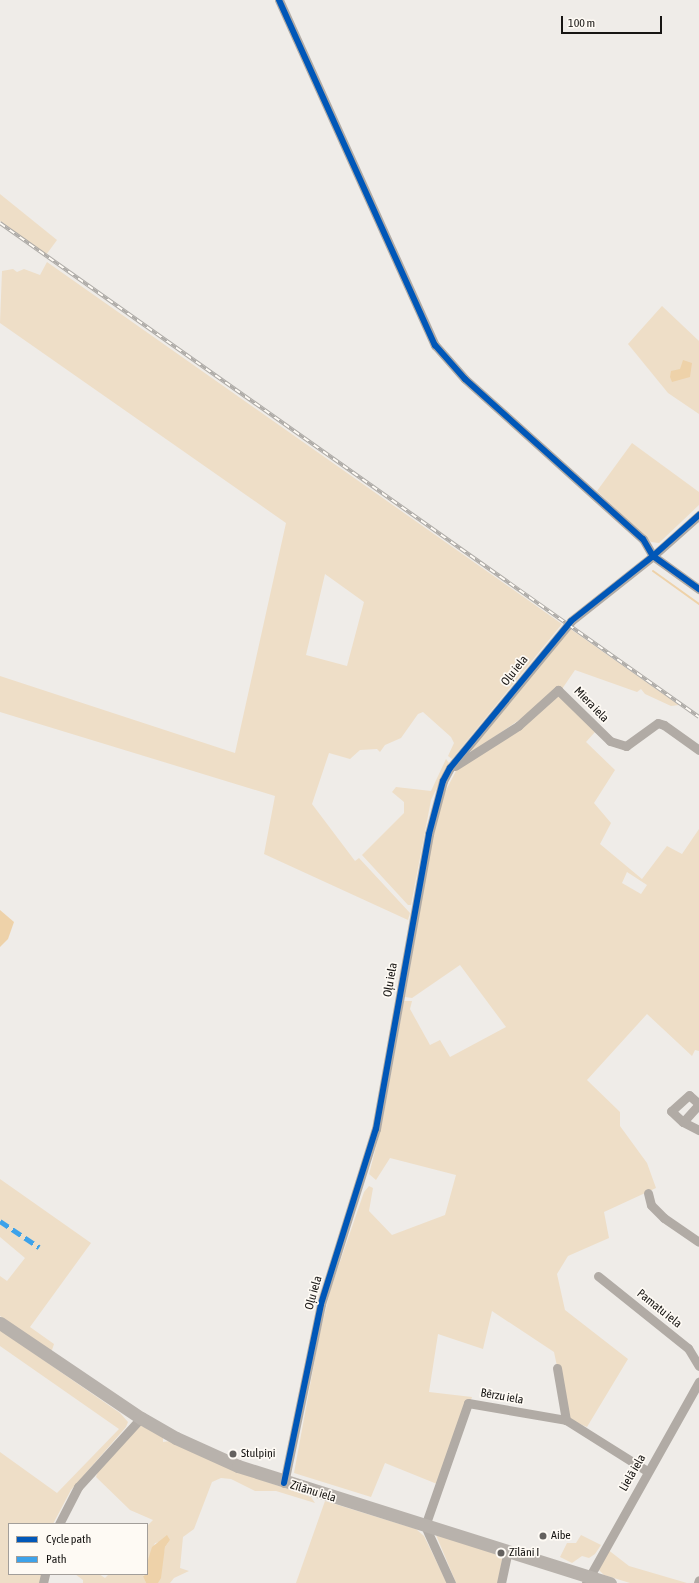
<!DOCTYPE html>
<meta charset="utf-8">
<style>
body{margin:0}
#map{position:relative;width:699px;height:1583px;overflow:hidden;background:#efece8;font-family:"Asap Condensed",sans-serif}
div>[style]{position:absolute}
.green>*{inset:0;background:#eedec7}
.water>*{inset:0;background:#eed2a9}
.stream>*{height:2px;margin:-1px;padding:0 1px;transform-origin:1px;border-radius:1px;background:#eed2a9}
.minor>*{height:9px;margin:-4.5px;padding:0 4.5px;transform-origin:4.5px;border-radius:4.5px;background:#b1aba5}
.highway>*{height:13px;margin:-6.5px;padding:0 6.5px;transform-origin:6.5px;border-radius:6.5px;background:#b8b2ac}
.rail>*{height:3.5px;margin-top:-1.75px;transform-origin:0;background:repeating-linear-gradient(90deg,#fefaf4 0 6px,#aeaba7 0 12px);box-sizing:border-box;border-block:1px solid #aeaba7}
.quiet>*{height:5px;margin-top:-2.5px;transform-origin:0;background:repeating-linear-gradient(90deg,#3da2ea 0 10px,transparent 0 15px)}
.cycleway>*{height:6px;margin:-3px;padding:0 3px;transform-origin:3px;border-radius:3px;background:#0057b8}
.dots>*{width:11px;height:11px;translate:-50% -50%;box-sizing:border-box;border:2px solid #fefaf4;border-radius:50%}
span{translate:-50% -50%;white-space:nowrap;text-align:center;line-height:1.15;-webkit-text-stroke:3.5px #fefaf4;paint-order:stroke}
.street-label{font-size:12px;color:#171513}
.poi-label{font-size:12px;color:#171513}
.left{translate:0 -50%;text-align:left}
.legend{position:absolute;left:8px;top:1523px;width:140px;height:52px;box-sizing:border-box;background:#fefaf4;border:1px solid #a29e9a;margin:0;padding:5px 7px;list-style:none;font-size:12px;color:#171513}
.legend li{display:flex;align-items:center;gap:8px;height:20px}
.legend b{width:20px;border:1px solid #a29e9a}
.scale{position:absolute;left:561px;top:16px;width:101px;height:18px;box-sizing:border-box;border:2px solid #171513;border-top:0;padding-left:5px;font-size:12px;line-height:14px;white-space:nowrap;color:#171513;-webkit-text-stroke:3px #fefaf4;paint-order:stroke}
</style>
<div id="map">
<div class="green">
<div style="clip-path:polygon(0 194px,57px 240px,46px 255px,0 221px)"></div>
<div style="clip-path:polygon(evenodd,47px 262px,562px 624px,452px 759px,448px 756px,454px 743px,451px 737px,423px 712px,418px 714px,401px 738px,385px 745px,380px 752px,377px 749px,360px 750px,350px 759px,329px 753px,312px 804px,355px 861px,359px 858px,410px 913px,408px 920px,264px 854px,275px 796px,0 712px,0 676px,235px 753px,286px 523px,0 323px,2px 271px,13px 269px,17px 272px,24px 269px,40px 275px,47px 262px,325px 574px,364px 602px,347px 666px,306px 655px,325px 574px)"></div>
<div style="clip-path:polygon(662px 306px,699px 341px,699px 414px,668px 393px,628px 344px)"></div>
<div style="clip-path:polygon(632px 443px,699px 492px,699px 505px,659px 543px,651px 542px,597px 491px)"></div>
<div style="clip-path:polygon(569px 628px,679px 705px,671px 706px,645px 694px,641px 689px,637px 692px,575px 670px,562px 689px,560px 688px,525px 716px,472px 752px,470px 749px)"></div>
<div style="clip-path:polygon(evenodd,559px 695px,595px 732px,586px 742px,615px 770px,594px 803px,611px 823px,600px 844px,642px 879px,667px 846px,682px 854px,699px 829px,699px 1051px,695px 1050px,692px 1056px,647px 1014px,587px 1080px,620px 1112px,620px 1126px,647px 1163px,656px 1188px,604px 1212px,609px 1238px,568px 1256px,557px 1274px,565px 1310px,628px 1359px,587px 1427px,568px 1419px,554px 1352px,492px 1311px,483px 1349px,438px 1334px,429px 1392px,472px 1397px,442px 1486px,385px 1463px,371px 1497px,294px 1473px,319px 1337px,331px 1288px,364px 1192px,369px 1186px,373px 1188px,369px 1211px,392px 1235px,445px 1215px,456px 1175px,390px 1158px,376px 1180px,369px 1174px,382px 1124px,404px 1001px,412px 1001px,410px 1009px,430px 1045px,440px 1040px,450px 1057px,506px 1027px,460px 965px,412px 998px,405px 997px,435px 823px,444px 794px,458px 767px,559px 695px,627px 872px,647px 885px,641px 894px,622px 883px,627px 872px)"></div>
<div style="clip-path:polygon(446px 759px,449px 763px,431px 800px,411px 905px,408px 905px,362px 855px,404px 813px,404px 802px,392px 792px,396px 787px,431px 791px)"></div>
<div style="clip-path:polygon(0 1179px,91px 1243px,30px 1327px,54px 1344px,51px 1353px,0 1316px,0 1276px,7px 1281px,25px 1258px,0 1237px)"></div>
<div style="clip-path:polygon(0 1330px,120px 1413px,128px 1422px,126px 1427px,71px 1490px,53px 1524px,9px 1524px,9px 1574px,42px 1574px,40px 1583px,0 1583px,0 1452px,57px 1493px,119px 1429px,0 1346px)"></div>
<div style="clip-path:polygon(138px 1424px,163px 1437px,163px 1442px,170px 1441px,235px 1471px,311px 1497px,315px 1503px,276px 1491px,255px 1491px,231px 1479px,221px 1478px,212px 1482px,194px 1529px,183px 1537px,180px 1568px,189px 1571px,174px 1578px,170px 1583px,158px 1583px,165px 1547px,170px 1540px,155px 1543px,147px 1563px,147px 1526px,153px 1520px,130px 1510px,96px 1477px,98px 1471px)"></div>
<div style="clip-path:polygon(325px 1501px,416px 1529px,424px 1536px,447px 1583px,296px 1583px)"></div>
<div style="clip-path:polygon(436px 1535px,503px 1554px,498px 1583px,456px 1583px)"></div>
<div style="clip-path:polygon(581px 1535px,601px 1545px,595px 1554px,589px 1558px,582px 1556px,572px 1563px,560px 1557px,567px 1543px,576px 1543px)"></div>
<div style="clip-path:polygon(607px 1549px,629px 1566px,687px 1583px,630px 1583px,604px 1575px,597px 1568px)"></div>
<div style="clip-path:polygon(75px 1574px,99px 1574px,105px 1578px,109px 1574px,143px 1574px,146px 1583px,83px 1583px,83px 1580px)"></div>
</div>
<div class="water">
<div style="clip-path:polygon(683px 360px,692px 363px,690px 377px,672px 382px,670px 377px,671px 371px,680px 369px)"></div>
<div style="clip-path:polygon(0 910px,14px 922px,8px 939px,0 947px)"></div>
<div style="clip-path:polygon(167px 1535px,170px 1540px,165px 1547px,161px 1578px,158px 1583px,146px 1583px,143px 1576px,147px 1574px,147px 1563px,152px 1547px)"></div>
</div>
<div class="stream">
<div style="left:653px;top:571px;width:57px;rotate:35.7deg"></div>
</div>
<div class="minor">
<div style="left:279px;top:0;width:379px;rotate:65.7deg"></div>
<div style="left:435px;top:345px;width:45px;rotate:48.6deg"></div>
<div style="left:465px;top:379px;width:239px;rotate:42deg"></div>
<div style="left:643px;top:539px;width:20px;rotate:60deg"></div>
<div style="left:653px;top:556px;width:57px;rotate:35.7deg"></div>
<div style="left:455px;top:766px;width:75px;rotate:-32.4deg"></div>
<div style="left:518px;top:726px;width:54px;rotate:-42deg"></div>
<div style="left:558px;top:690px;width:73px;rotate:44.4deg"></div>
<div style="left:610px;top:741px;width:17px;rotate:17deg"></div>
<div style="left:626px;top:746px;width:39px;rotate:-36deg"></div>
<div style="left:658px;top:723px;width:6px;rotate:18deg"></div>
<div style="left:664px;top:725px;width:43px;rotate:35.5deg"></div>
<div style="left:683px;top:1122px;width:24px;rotate:-48deg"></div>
<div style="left:699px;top:1104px;width:13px;rotate:-138deg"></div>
<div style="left:689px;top:1095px;width:24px;rotate:138deg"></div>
<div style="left:671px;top:1111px;width:16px;rotate:43deg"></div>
<div style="left:683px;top:1122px;width:18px;rotate:27deg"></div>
<div style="left:648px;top:1193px;width:12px;rotate:76deg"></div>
<div style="left:651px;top:1205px;width:18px;rotate:45deg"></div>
<div style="left:664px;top:1218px;width:42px;rotate:34.4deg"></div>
<div style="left:598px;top:1276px;width:115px;rotate:38.7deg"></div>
<div style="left:688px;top:1348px;width:21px;rotate:59deg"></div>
<div style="left:557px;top:1368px;width:53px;rotate:80.2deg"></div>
<div style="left:284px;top:1483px;width:183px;rotate:-78.3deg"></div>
<div style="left:321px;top:1304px;width:183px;rotate:-72.6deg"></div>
<div style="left:376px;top:1129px;width:300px;rotate:-79.8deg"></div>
<div style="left:429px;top:834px;width:55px;rotate:-75.2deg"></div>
<div style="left:443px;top:781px;width:15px;rotate:-62deg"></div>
<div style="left:450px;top:768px;width:190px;rotate:-50.5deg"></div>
<div style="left:571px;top:621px;width:105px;rotate:-38.4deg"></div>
<div style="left:653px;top:556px;width:62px;rotate:-41.7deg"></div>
<div style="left:59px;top:1524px;width:42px;rotate:-62.8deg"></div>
<div style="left:78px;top:1487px;width:93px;rotate:-47.6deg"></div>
<div style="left:43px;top:1583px;width:9px;rotate:-77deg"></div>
<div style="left:451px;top:1583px;width:63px;rotate:-114.5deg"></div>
<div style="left:425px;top:1526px;width:130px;rotate:-70.7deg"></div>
<div style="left:468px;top:1403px;width:99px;rotate:9.8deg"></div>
<div style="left:566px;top:1420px;width:96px;rotate:32.2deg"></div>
<div style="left:501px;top:1583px;width:33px;rotate:-78deg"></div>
<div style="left:586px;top:1583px;width:231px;rotate:-60.7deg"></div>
<div style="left:698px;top:1583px;width:3px;rotate:-72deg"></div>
</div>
<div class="highway">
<div style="left:0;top:1323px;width:170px;rotate:34deg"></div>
<div style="left:141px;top:1418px;width:40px;rotate:29.7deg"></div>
<div style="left:176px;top:1438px;width:68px;rotate:24.3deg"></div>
<div style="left:238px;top:1466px;width:390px;rotate:17.5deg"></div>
</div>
<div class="rail">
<div style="left:0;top:223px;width:856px;rotate:35.25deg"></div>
</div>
<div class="quiet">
<div style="left:0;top:1221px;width:47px;rotate:33.7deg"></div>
</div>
<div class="cycleway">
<div style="left:279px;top:0;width:379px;rotate:65.7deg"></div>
<div style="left:435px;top:345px;width:45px;rotate:48.6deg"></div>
<div style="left:465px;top:379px;width:239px;rotate:42deg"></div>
<div style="left:643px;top:539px;width:20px;rotate:60deg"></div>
<div style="left:653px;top:556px;width:57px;rotate:35.7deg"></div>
<div style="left:284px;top:1483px;width:183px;rotate:-78.3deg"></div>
<div style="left:321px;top:1304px;width:183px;rotate:-72.6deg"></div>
<div style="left:376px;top:1129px;width:300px;rotate:-79.8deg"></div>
<div style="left:429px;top:834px;width:55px;rotate:-75.2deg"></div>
<div style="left:443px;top:781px;width:15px;rotate:-62deg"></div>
<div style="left:450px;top:768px;width:190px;rotate:-50.5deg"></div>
<div style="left:571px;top:621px;width:105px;rotate:-38.4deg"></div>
<div style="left:653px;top:556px;width:62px;rotate:-41.7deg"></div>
</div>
<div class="dots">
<div style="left:233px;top:1454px;background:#63605e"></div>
<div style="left:543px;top:1536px;background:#63605e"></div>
<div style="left:501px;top:1553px;background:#63605e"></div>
</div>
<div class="street-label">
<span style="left:515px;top:671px;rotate:-51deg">Oļu iela</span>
<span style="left:591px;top:705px;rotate:46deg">Miera iela</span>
<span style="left:391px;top:980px;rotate:-80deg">Oļu iela</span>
<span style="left:314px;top:1293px;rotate:-74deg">Oļu iela</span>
<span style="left:659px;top:1309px;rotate:39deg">Pamatu iela</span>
<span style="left:502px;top:1397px;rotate:10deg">Bērzu iela</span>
<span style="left:633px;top:1473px;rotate:-60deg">Lielā iela</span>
<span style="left:313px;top:1492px;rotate:17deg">Zīlānu iela</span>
</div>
<div class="poi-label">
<span class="left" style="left:241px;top:1454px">Stulpiņi</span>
<span class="left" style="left:551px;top:1536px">Aibe</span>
<span class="left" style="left:509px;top:1553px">Zīlāni I</span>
</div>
<ul class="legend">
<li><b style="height:5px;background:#0057b8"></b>Cycle path</li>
<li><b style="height:5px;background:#3da2ea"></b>Path</li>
</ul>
<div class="scale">100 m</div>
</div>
